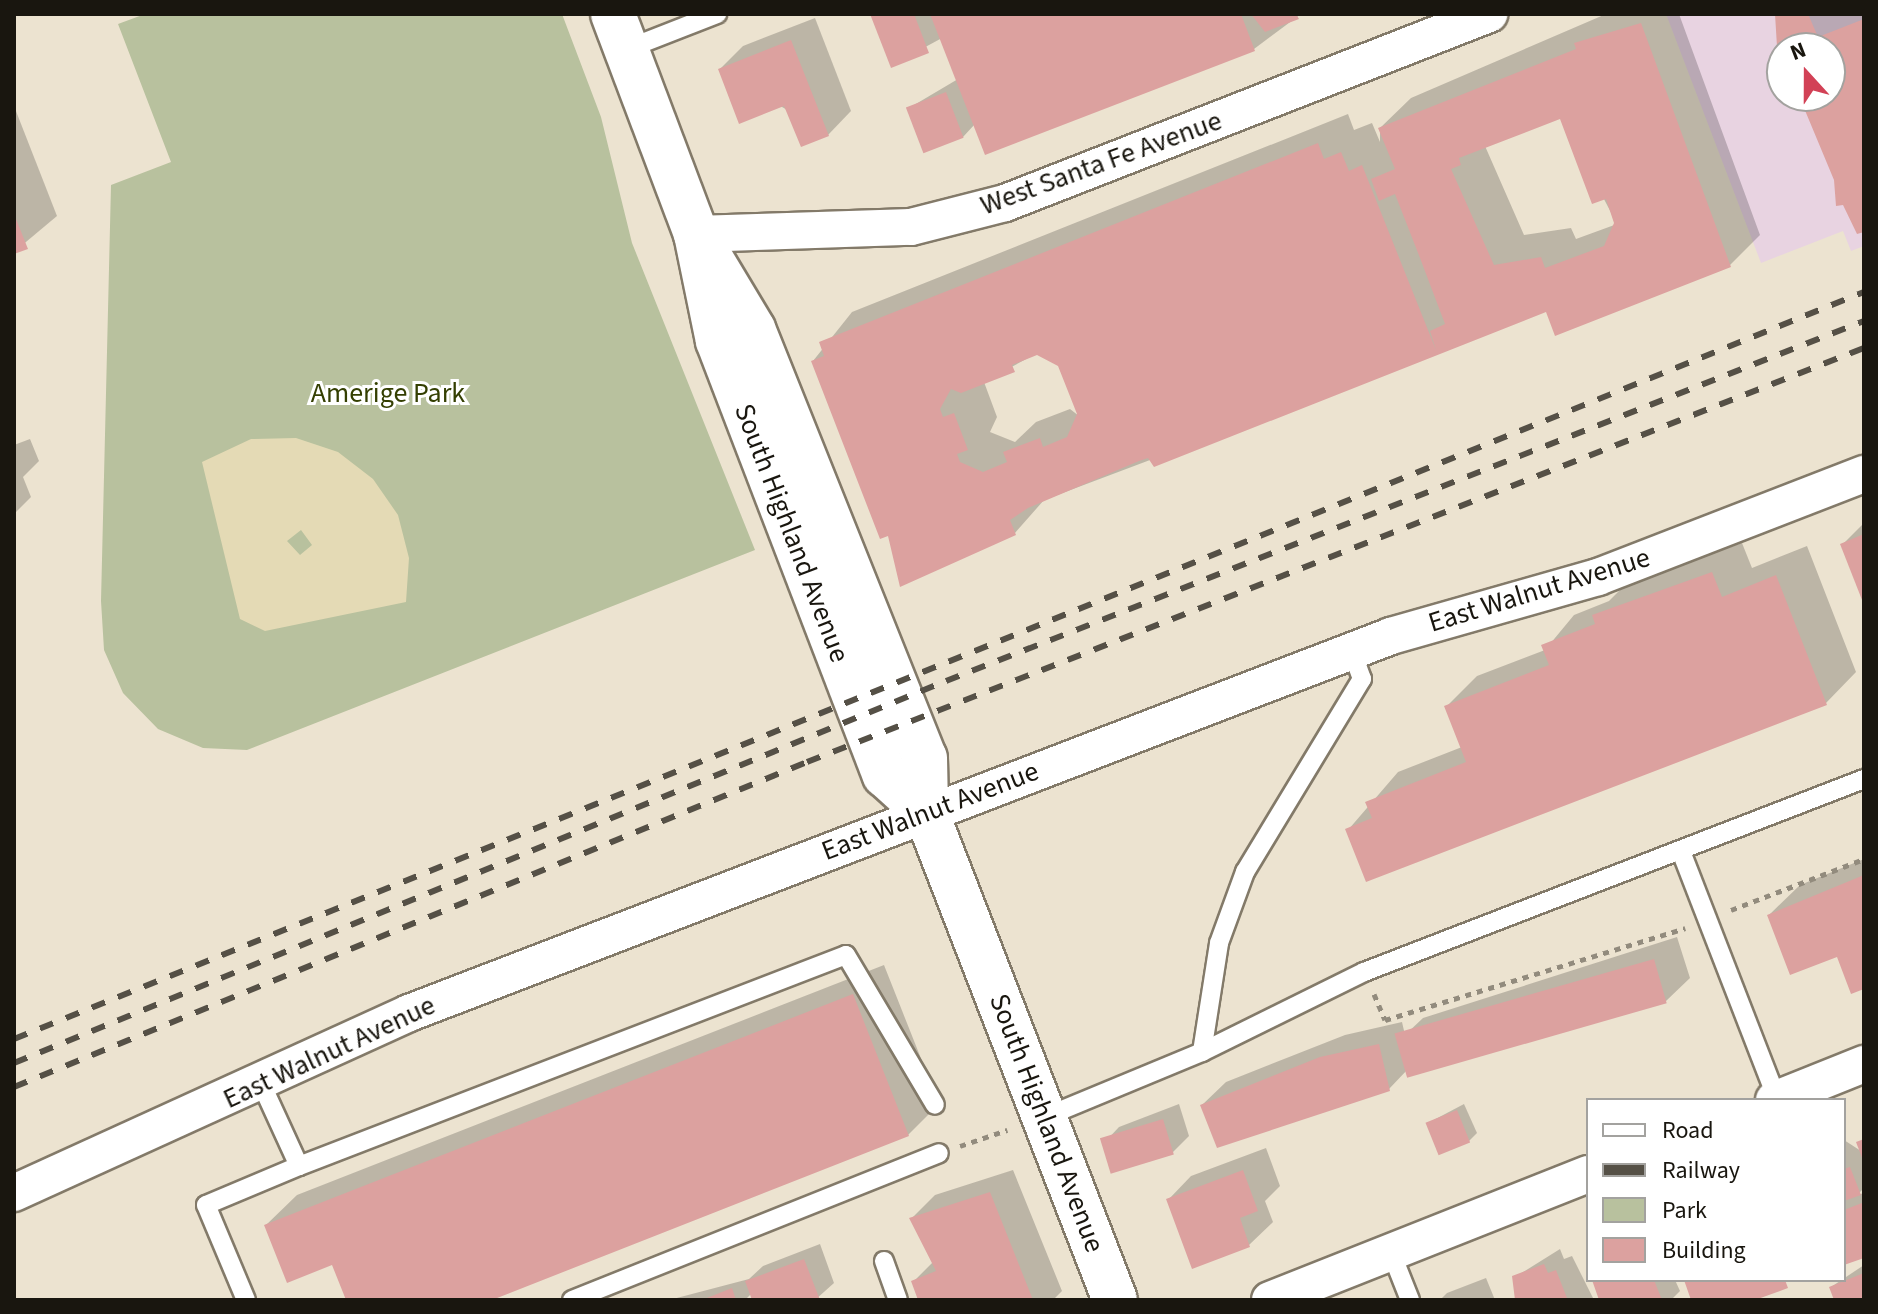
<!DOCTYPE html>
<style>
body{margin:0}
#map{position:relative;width:1878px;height:1314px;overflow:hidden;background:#ece3d0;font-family:"Source Sans 3",sans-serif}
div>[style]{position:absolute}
.commercial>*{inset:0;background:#e8d3e1}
.green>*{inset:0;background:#b8c19e}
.sand>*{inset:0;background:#e4dab5}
.shadow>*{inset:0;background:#0003}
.building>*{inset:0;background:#dca19f;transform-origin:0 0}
.path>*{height:5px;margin-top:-2.5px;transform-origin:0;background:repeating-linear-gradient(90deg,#928b7d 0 6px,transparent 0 12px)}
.roads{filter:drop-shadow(2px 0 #837a69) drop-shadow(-2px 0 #837a69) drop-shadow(0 2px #837a69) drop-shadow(0 -2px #837a69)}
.lane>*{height:18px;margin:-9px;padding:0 9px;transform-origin:9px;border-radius:9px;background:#fff}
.street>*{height:36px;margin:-18px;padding:0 18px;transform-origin:18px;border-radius:18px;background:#fff}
.secondary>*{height:44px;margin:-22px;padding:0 22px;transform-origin:22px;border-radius:22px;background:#fff}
.rail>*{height:6px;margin-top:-3px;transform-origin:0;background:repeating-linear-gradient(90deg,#555046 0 14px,transparent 0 28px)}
span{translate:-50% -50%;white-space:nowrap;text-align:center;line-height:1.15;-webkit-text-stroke:6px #fff;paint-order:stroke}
.street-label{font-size:28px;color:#19160f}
.park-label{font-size:28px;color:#343f02}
.frame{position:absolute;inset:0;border:16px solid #19160f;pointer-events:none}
.legend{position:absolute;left:1586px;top:1098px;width:260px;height:184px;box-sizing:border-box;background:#fff;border:2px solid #a3a29f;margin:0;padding:10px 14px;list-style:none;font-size:24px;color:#19160f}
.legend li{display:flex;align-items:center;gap:16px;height:40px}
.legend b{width:40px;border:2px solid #a3a29f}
.north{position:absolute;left:1766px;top:32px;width:80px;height:80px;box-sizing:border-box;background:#fff;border:2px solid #a3a29f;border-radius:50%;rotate:339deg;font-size:22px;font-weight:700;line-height:32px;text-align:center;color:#19160f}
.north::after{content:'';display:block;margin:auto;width:28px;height:36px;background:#d24156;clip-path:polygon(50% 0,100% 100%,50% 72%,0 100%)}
</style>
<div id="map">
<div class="commercial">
<div style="clip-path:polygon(evenodd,1666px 14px,1864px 14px,1864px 246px,1851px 251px,1843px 231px,1761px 263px,1666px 14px,1782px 48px,1830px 48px,1830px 96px,1782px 96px,1782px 48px)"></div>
</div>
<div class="green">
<div style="clip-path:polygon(145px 14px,562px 14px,601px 117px,632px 243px,755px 550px,247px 750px,203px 748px,158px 729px,123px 693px,104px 650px,101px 601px,111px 185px,171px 162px,118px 24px)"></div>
</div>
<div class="sand">
<div style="clip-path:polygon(evenodd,296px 438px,338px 452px,373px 479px,398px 515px,409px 558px,406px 602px,265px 631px,240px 619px,202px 462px,251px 439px,296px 438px,301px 530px,312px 545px,300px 555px,287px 541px,301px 530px)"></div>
</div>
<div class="shadow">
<div style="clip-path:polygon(872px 14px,1301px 14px,1254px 49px,975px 124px,963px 137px,909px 108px,958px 79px,942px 38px,892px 65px)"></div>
<div style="clip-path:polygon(evenodd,1606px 14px,1679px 14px,1760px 235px,1730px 265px,1547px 310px,1044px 500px,1015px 533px,890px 534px,813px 361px,852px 312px,1348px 114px,1354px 130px,1372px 123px,1380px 142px,1380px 128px,1411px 98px,1606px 14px,1561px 117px,1617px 224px,1576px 239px,1571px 228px,1524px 235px,1485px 146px,1561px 117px,1606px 14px,1037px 353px,1060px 364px,1079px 416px,1070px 409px,1036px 422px,1015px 442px,990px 432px,997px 417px,984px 382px,1037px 353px)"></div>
<div style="clip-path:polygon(1777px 14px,1864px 14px,1864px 230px,1802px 96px,1830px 96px,1830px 48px,1782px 48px,1780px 60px)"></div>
<div style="clip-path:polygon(815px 18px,851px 111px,828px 135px,720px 69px,743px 46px)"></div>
<div style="clip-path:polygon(14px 106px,57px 216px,14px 252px)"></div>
<div style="clip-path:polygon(30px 439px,39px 461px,23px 477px,31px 497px,14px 514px,14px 445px)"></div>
<div style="clip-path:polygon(1864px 523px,1864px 600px,1842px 545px)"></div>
<div style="clip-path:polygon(1742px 543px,1752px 568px,1807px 546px,1856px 672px,1826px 703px,1348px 830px,1398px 772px,1462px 747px,1446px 707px,1477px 676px,1545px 650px,1574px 615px,1609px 601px,1625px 585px)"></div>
<div style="clip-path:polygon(1864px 859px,1864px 987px,1838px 954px,1769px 915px,1800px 885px)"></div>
<div style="clip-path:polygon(1677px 937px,1690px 978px,1666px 1001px,1408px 1069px,1389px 1089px,1202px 1105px,1226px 1082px,1345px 1035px,1402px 1022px,1405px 1035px,1423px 1018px)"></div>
<div style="clip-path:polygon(884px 965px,939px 1104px,908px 1135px,486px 1300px,348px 1300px,333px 1263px,266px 1225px,297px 1195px)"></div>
<div style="clip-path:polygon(1179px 1104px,1189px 1136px,1173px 1152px,1104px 1143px,1119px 1127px)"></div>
<div style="clip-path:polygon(1464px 1104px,1477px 1133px,1469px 1141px,1428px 1123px)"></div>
<div style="clip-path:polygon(1864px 1137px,1864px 1188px,1857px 1195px,1864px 1193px,1864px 1256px,1844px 1263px,1844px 1140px,1861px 1151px)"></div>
<div style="clip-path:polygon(1266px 1148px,1280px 1186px,1265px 1201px,1273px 1222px,1249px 1245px,1193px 1266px,1168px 1200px,1191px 1176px)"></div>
<div style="clip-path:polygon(1013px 1170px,1062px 1291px,1053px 1300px,920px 1300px,913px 1282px,934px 1261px,912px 1218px,935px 1195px)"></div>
<div style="clip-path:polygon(820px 1244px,834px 1283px,815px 1300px,755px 1300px,752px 1293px,745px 1300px,669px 1300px,749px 1279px,763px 1266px)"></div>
<div style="clip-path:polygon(1560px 1249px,1564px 1259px,1572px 1256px,1594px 1300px,1522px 1300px,1515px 1277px)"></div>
<div style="clip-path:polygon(1864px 1265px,1864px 1300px,1836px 1300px,1831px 1287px)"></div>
<div style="clip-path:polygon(1486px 1278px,1495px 1300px,1440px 1300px,1447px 1293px)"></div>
<div style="clip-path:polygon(1594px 1280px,1675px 1280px,1680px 1291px,1671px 1300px,1601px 1300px)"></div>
</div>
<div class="building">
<div style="clip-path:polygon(870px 14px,914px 14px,929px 53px,891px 68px)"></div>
<div style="clip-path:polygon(930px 14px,1241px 14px,1255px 51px,985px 155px)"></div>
<div style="clip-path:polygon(1251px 14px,1296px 14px,1299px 19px,1265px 32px)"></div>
<div style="clip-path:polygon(1775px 14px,1808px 14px,1818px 37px,1864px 19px,1864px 232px,1857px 234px,1843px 205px,1836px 206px,1834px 180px,1799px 96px,1830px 96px,1830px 48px,1782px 48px,1778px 63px)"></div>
<div style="clip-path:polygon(evenodd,1641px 23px,1731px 267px,1555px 336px,1546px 312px,1154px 467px,1148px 458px,1139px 461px,1028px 508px,1010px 520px,1016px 535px,900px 587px,888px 536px,880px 539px,811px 361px,824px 356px,819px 342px,1318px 143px,1324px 159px,1341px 152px,1349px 171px,1362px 165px,1436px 350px,1430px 331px,1445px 324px,1420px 258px,1395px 194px,1379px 201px,1371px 179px,1395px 169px,1378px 128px,1576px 49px,1574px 43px,1641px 23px,1560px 119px,1592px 204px,1606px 199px,1614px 223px,1604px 246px,1545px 268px,1541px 257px,1494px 265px,1451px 169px,1461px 165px,1459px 158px,1560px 119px,1641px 23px,1037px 355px,1058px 366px,1077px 414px,1067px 437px,1043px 447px,1040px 438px,1003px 452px,1007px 462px,983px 472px,960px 462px,957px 454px,968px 450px,954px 413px,943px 417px,940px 409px,951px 389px,961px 393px,1015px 372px,1012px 365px,1037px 355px)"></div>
<div style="clip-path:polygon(791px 40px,829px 136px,801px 147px,784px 106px,739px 124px,718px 69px)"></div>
<div style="left:946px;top:92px;width:49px;height:43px;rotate:69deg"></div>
<div style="clip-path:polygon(14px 214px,28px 249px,14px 254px)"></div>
<div style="clip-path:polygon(1864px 534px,1864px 605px,1840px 544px)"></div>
<div style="clip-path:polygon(1712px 572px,1722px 597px,1776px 575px,1827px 705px,1366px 882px,1345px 829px,1372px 818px,1365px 802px,1466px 762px,1444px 706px,1549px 665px,1541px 645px,1595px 624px,1592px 615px)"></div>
<div style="clip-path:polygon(1864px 875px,1864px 989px,1851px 994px,1837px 957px,1790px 975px,1767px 915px)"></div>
<div style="left:1654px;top:959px;width:46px;height:270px;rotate:74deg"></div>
<div style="clip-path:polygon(853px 994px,909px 1136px,492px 1300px,346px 1300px,332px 1265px,287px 1283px,264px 1225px)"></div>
<div style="clip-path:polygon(1379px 1044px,1390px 1091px,1217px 1148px,1200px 1105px,1320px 1057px)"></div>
<div style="left:1457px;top:1110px;width:35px;height:34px;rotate:68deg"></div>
<div style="left:1163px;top:1119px;width:37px;height:66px;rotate:73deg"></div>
<div style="clip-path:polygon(1864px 1139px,1864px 1163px,1856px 1142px)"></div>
<div style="clip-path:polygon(1850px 1167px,1861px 1195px,1844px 1201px,1844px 1169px)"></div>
<div style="clip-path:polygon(1243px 1170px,1258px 1211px,1240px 1218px,1250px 1247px,1192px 1269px,1166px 1199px)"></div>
<div style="clip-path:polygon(990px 1192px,1033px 1300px,918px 1300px,911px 1281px,936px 1271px,909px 1218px)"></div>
<div style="clip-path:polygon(1862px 1203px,1864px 1258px,1844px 1265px,1844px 1210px)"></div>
<div style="clip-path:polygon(804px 1259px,820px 1300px,752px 1300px,745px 1281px)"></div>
<div style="clip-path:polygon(1544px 1264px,1548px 1273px,1556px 1270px,1567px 1298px,1576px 1300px,1515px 1300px,1512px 1276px)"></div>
<div style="clip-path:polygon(1864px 1273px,1864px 1300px,1834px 1300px,1829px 1287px)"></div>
<div style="clip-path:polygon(1592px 1280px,1654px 1280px,1662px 1300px,1599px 1300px)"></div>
<div style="clip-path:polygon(1684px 1280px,1785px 1280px,1788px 1288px,1755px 1300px,1691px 1300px)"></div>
<div style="clip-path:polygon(732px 1288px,736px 1300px,702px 1300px)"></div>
</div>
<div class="path">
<div style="left:1731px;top:910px;width:142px;rotate:-21deg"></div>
<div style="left:1374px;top:994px;width:28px;rotate:67deg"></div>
<div style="left:1385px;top:1020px;width:314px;rotate:-17deg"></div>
<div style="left:960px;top:1146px;width:50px;rotate:-18.8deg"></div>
</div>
<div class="roads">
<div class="lane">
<div style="left:627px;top:49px;width:97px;rotate:-21.3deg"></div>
<div style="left:1682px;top:854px;width:263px;rotate:68.8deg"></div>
<div style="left:1202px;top:1052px;width:110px;rotate:-81.1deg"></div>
<div style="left:1219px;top:943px;width:76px;rotate:-69.9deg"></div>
<div style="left:1245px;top:872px;width:226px;rotate:-58.8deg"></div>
<div style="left:1362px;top:679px;width:30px;rotate:-110deg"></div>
<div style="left:1045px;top:1117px;width:170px;rotate:-22.5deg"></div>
<div style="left:1202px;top:1052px;width:181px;rotate:-26.3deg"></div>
<div style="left:1364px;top:972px;width:536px;rotate:-21.11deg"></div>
<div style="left:299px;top:1166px;width:586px;rotate:-21.09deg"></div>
<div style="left:846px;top:955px;width:174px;rotate:59.3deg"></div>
<div style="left:1391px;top:1252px;width:52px;rotate:68.4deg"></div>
<div style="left:884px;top:1261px;width:41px;rotate:70.3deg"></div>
<div style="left:246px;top:1300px;width:103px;rotate:-112.8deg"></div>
<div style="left:206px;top:1205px;width:101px;rotate:-22.8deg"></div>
<div style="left:299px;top:1166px;width:91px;rotate:-114.6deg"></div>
<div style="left:572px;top:1300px;width:395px;rotate:-21.8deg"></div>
</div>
<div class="street">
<div style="left:696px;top:234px;width:215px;rotate:-1.9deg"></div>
<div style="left:911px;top:227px;width:97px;rotate:-14.3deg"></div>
<div style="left:1005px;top:203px;width:520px;rotate:-21.33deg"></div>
<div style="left:1774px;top:1100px;width:97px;rotate:-21.8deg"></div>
<div style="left:14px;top:1193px;width:434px;rotate:-24.5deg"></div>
<div style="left:409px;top:1013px;width:1052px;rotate:-21deg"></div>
<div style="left:1391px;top:636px;width:215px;rotate:-15.9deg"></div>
<div style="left:1598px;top:577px;width:285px;rotate:-21.2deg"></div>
<div style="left:1270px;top:1300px;width:342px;rotate:-21.6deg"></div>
</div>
<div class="secondary">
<div style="left:613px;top:14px;width:235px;rotate:69.3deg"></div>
<div style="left:696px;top:234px;width:109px;rotate:78.4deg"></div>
<div style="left:718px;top:341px;width:465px;rotate:69deg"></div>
<div style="left:885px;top:775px;width:55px;rotate:42.1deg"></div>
<div style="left:696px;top:234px;width:111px;rotate:59deg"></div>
<div style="left:753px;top:329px;width:462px;rotate:68.2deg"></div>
<div style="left:925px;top:758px;width:54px;rotate:88.9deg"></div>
<div style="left:926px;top:812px;width:523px;rotate:68.83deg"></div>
</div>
</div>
<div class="rail">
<div style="left:14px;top:1039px;width:1995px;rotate:-21.99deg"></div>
<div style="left:14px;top:1063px;width:1007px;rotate:-22.29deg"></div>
<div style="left:946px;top:681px;width:986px;rotate:-21.41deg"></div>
<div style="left:14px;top:1087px;width:857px;rotate:-22.29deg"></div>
<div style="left:807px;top:762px;width:1135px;rotate:-21.39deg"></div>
</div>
<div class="street-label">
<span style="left:1101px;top:163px;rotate:-20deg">West Santa Fe Avenue</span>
<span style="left:792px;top:533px;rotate:69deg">South Highland Avenue</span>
<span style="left:1539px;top:590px;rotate:-17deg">East Walnut Avenue</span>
<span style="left:930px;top:811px;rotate:-21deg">East Walnut Avenue</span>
<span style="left:329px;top:1052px;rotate:-25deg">East Walnut Avenue</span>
<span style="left:1047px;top:1123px;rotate:69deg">South Highland Avenue</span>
</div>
<div class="park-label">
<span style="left:388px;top:393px">Amerige Park</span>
</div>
<div class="frame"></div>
<ul class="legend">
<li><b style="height:10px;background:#fff"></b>Road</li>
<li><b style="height:10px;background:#555046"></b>Railway</li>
<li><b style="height:22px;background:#b8c19e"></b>Park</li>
<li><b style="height:22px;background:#dca19f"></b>Building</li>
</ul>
<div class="north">N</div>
</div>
